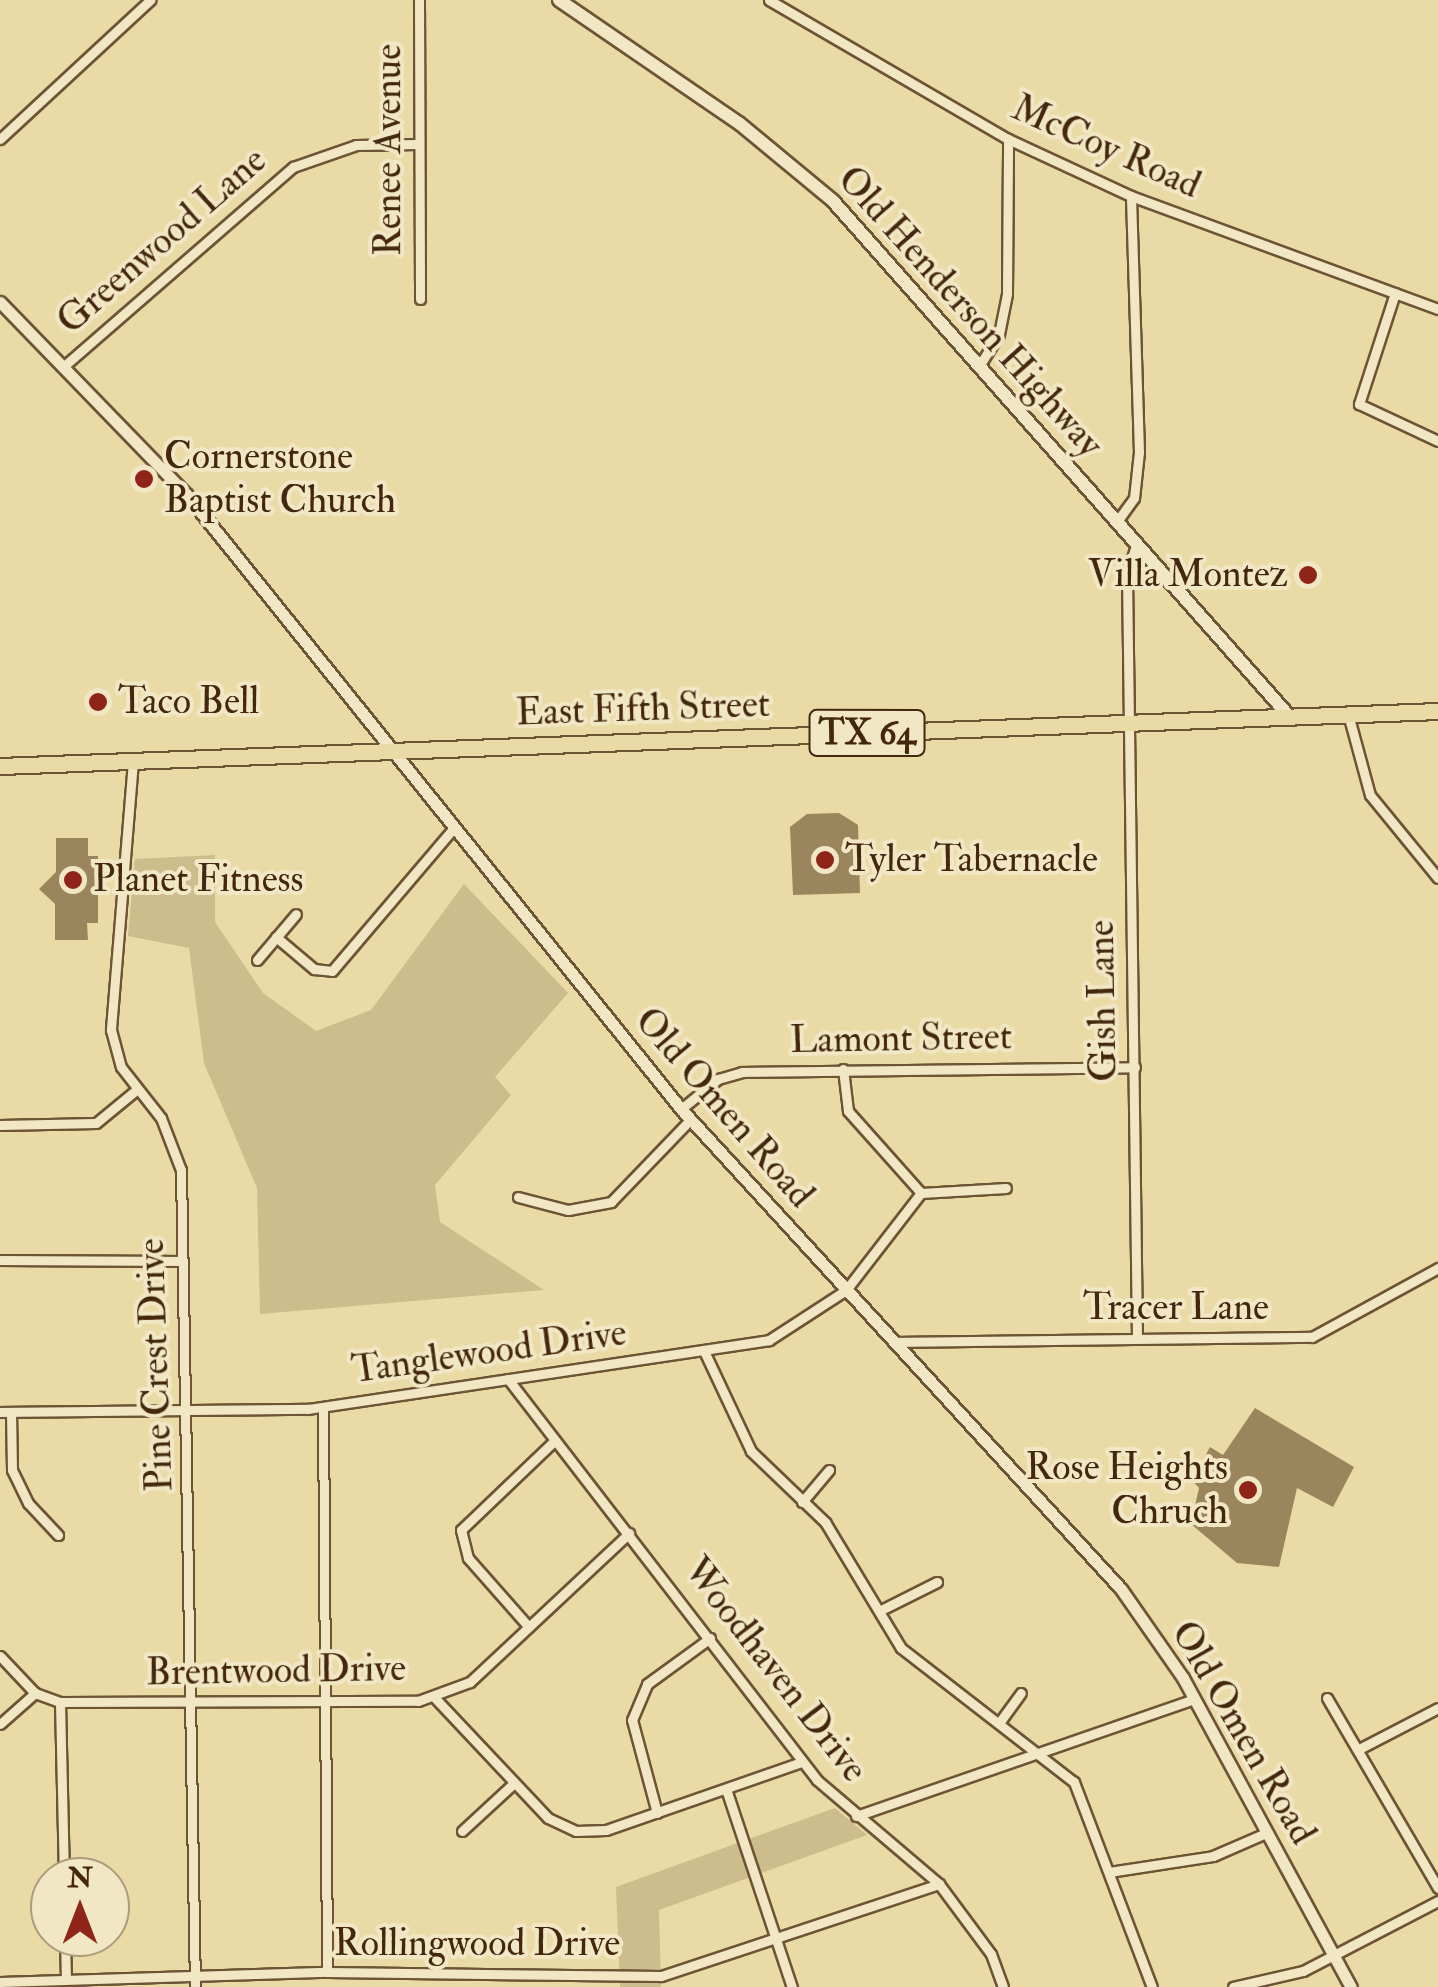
<!DOCTYPE html>
<style>
body{margin:0}
#map{position:relative;width:1438px;height:1987px;overflow:hidden;background:#e9daa6;font-family:"IM FELL Double Pica",serif}
div>[style]{position:absolute}
.green>*{inset:0;background:#cdbc8c}
.building>*{inset:0;background:#9a855d}
.roads{filter:drop-shadow(2px 0 #6d5434) drop-shadow(-2px 0 #6d5434) drop-shadow(0 2px #6d5434) drop-shadow(0 -2px #6d5434)}
.minor>*{height:9px;margin:-4.5px;padding:0 4.5px;transform-origin:4.5px;border-radius:4.5px;background:#f1e7c5}
.tertiary>*{height:11px;margin:-5.5px;padding:0 5.5px;transform-origin:5.5px;border-radius:5.5px;background:#f1e7c5}
.secondary>*{height:12px;margin:-6px;padding:0 6px;transform-origin:6px;border-radius:6px;background:#f1e7c5}
.primary>*{height:15px;margin:-7.5px;padding:0 7.5px;transform-origin:7.5px;border-radius:7.5px;background:#e9daa6}
.dots>*{width:28px;height:28px;translate:-50% -50%;box-sizing:border-box;border:5px solid #f1e7c5;border-radius:50%}
span{translate:-50% -50%;white-space:nowrap;text-align:center;line-height:1.15;-webkit-text-stroke:8px #f1e7c5;paint-order:stroke}
.shield-label span{padding:2px 8px;background:#f1e7c5;border:2px solid;border-radius:8px;-webkit-text-stroke-width:0}
.shield-label{font-size:35px;color:#44280e;font-weight:700}
.street-label{font-size:38px;color:#44280e}
.poi-label{font-size:38px;color:#44280e}
.left{translate:0 -50%;text-align:left}
.right{translate:-100% -50%;text-align:right}
.north{position:absolute;left:30px;top:1857px;width:100px;height:100px;box-sizing:border-box;background:#f1e7c5;border:2px solid #ac9b7c;border-radius:50%;rotate:0deg;font-size:28px;font-weight:700;line-height:40px;text-align:center;color:#44280e}
.north::after{content:'';display:block;margin:auto;width:35px;height:45px;background:#8f2418;clip-path:polygon(50% 0,100% 100%,50% 72%,0 100%)}
</style>
<div id="map">
<div class="green">
<div style="clip-path:polygon(215px 855px,215px 922px,263px 993px,316px 1031px,371px 1010px,464px 884px,568px 993px,495px 1077px,511px 1095px,435px 1185px,440px 1222px,544px 1290px,260px 1314px,257px 1188px,204px 1063px,189px 948px,128px 936px,135px 859px)"></div>
<div style="clip-path:polygon(835px 1808px,867px 1835px,659px 1910px,661px 1987px,620px 1987px,616px 1887px)"></div>
</div>
<div class="building">
<div style="clip-path:polygon(839px 813px,858px 825px,860px 893px,793px 895px,790px 827px,807px 814px)"></div>
<div style="clip-path:polygon(56px 838px,88px 838px,88px 856px,98px 856px,98px 923px,87px 923px,88px 940px,55px 940px,55px 904px,39px 889px,56px 872px)"></div>
<div style="clip-path:polygon(1255px 1408px,1354px 1467px,1333px 1507px,1297px 1488px,1279px 1567px,1237px 1563px,1191px 1524px,1199px 1488px,1192px 1480px,1210px 1447px,1223px 1455px)"></div>
</div>
<div class="roads">
<div class="minor">
<div style="left:419px;top:0;width:299px;rotate:89.8deg"></div>
<div style="left:769px;top:0;width:276px;rotate:30.2deg"></div>
<div style="left:1008px;top:139px;width:136px;rotate:24.9deg"></div>
<div style="left:1131px;top:196px;width:327px;rotate:20.2deg"></div>
<div style="left:0;top:139px;width:205px;rotate:-42.8deg"></div>
<div style="left:1395px;top:293px;width:117px;rotate:108deg"></div>
<div style="left:1359px;top:404px;width:87px;rotate:25.1deg"></div>
<div style="left:981px;top:363px;width:34px;rotate:-58deg"></div>
<div style="left:999px;top:334px;width:41px;rotate:-78.7deg"></div>
<div style="left:1007px;top:294px;width:155px;rotate:-89.6deg"></div>
<div style="left:63px;top:367px;width:305px;rotate:-41deg"></div>
<div style="left:293px;top:167px;width:67px;rotate:-19.2deg"></div>
<div style="left:356px;top:145px;width:61px;rotate:-0.9deg"></div>
<div style="left:1118px;top:520px;width:27px;rotate:-54deg"></div>
<div style="left:1134px;top:498px;width:46px;rotate:-83.8deg"></div>
<div style="left:1139px;top:452px;width:256px;rotate:-91.8deg"></div>
<div style="left:1136px;top:545px;width:30px;rotate:107deg"></div>
<div style="left:1127px;top:574px;width:764px;rotate:89.25deg"></div>
<div style="left:1348px;top:714px;width:84px;rotate:74.8deg"></div>
<div style="left:1370px;top:795px;width:107px;rotate:50.7deg"></div>
<div style="left:133px;top:761px;width:270px;rotate:94.7deg"></div>
<div style="left:111px;top:1030px;width:38px;rotate:75deg"></div>
<div style="left:121px;top:1067px;width:65px;rotate:51.9deg"></div>
<div style="left:161px;top:1118px;width:56px;rotate:69deg"></div>
<div style="left:181px;top:1170px;width:817px;rotate:89.02deg"></div>
<div style="left:276px;top:937px;width:50px;rotate:40.1deg"></div>
<div style="left:314px;top:969px;width:18px;rotate:6deg"></div>
<div style="left:332px;top:971px;width:185px;rotate:-49.6deg"></div>
<div style="left:257px;top:960px;width:60px;rotate:-49.7deg"></div>
<div style="left:843px;top:1069px;width:42px;rotate:83.2deg"></div>
<div style="left:848px;top:1111px;width:110px;rotate:48.3deg"></div>
<div style="left:681px;top:1109px;width:48px;rotate:-39deg"></div>
<div style="left:718px;top:1079px;width:25px;rotate:-16deg"></div>
<div style="left:742px;top:1072px;width:393px;rotate:-0.7deg"></div>
<div style="left:0;top:1125px;width:96px;rotate:-1.2deg"></div>
<div style="left:96px;top:1123px;width:52px;rotate:-39.5deg"></div>
<div style="left:921px;top:1193px;width:85px;rotate:-3.4deg"></div>
<div style="left:518px;top:1197px;width:52px;rotate:14.6deg"></div>
<div style="left:568px;top:1210px;width:44px;rotate:-10.5deg"></div>
<div style="left:611px;top:1202px;width:114px;rotate:-46.1deg"></div>
<div style="left:0;top:1260px;width:180px;rotate:0.3deg"></div>
<div style="left:896px;top:1342px;width:416px;rotate:-0.7deg"></div>
<div style="left:1312px;top:1337px;width:144px;rotate:-28.7deg"></div>
<div style="left:704px;top:1351px;width:110px;rotate:64.8deg"></div>
<div style="left:751px;top:1451px;width:103px;rotate:43.8deg"></div>
<div style="left:825px;top:1522px;width:147px;rotate:58.9deg"></div>
<div style="left:901px;top:1648px;width:219px;rotate:37.8deg"></div>
<div style="left:1074px;top:1782px;width:219px;rotate:69.2deg"></div>
<div style="left:508px;top:1379px;width:506px;rotate:52.38deg"></div>
<div style="left:817px;top:1780px;width:160px;rotate:40.4deg"></div>
<div style="left:939px;top:1884px;width:87px;rotate:53.4deg"></div>
<div style="left:991px;top:1954px;width:35px;rotate:70deg"></div>
<div style="left:323px;top:1407px;width:565px;rotate:89.59deg"></div>
<div style="left:0;top:1412px;width:308px;rotate:-0.6deg"></div>
<div style="left:308px;top:1409px;width:466px;rotate:-8.5deg"></div>
<div style="left:769px;top:1340px;width:92px;rotate:-33deg"></div>
<div style="left:846px;top:1290px;width:123px;rotate:-52.3deg"></div>
<div style="left:11px;top:1412px;width:58px;rotate:89deg"></div>
<div style="left:12px;top:1470px;width:37px;rotate:64deg"></div>
<div style="left:28px;top:1503px;width:44px;rotate:46.8deg"></div>
<div style="left:802px;top:1502px;width:42px;rotate:-49.8deg"></div>
<div style="left:879px;top:1611px;width:65px;rotate:-26.6deg"></div>
<div style="left:528px;top:1626px;width:91px;rotate:-131.4deg"></div>
<div style="left:468px;top:1558px;width:29px;rotate:-104deg"></div>
<div style="left:461px;top:1530px;width:127px;rotate:-43.7deg"></div>
<div style="left:0;top:1656px;width:51px;rotate:46.6deg"></div>
<div style="left:35px;top:1693px;width:27px;rotate:20deg"></div>
<div style="left:60px;top:1702px;width:358px;rotate:-0.2deg"></div>
<div style="left:418px;top:1701px;width:55px;rotate:-20.1deg"></div>
<div style="left:470px;top:1682px;width:218px;rotate:-43.1deg"></div>
<div style="left:434px;top:1697px;width:166px;rotate:46.7deg"></div>
<div style="left:548px;top:1818px;width:31px;rotate:25deg"></div>
<div style="left:576px;top:1831px;width:30px;rotate:-2deg"></div>
<div style="left:606px;top:1830px;width:207px;rotate:-19.2deg"></div>
<div style="left:1327px;top:1698px;width:220px;rotate:59.7deg"></div>
<div style="left:60px;top:1702px;width:175px;rotate:88.7deg"></div>
<div style="left:999px;top:1723px;width:37px;rotate:-54deg"></div>
<div style="left:0;top:1724px;width:47px;rotate:-41.5deg"></div>
<div style="left:1359px;top:1749px;width:89px;rotate:-27.4deg"></div>
<div style="left:726px;top:1789px;width:209px;rotate:71.6deg"></div>
<div style="left:657px;top:1813px;width:96px;rotate:-105deg"></div>
<div style="left:632px;top:1720px;width:39px;rotate:-67deg"></div>
<div style="left:647px;top:1684px;width:78px;rotate:-36.1deg"></div>
<div style="left:856px;top:1816px;width:358px;rotate:-19.1deg"></div>
<div style="left:462px;top:1831px;width:71px;rotate:-42.7deg"></div>
<div style="left:1109px;top:1872px;width:105px;rotate:-8.7deg"></div>
<div style="left:1213px;top:1856px;width:58px;rotate:-23.5deg"></div>
<div style="left:65px;top:1937px;width:43px;rotate:88.7deg"></div>
<div style="left:0;top:1982px;width:327px;rotate:-1.8deg"></div>
<div style="left:327px;top:1972px;width:334px;rotate:0.7deg"></div>
<div style="left:661px;top:1976px;width:293px;rotate:-18.3deg"></div>
<div style="left:1233px;top:1987px;width:72px;rotate:-12.9deg"></div>
<div style="left:1303px;top:1971px;width:152px;rotate:-27.4deg"></div>
</div>
<div class="tertiary">
<div style="left:0;top:302px;width:269px;rotate:45.9deg"></div>
<div style="left:187px;top:495px;width:788px;rotate:51.18deg"></div>
<div style="left:681px;top:1109px;width:651px;rotate:47.49deg"></div>
<div style="left:1121px;top:1589px;width:108px;rotate:55.1deg"></div>
<div style="left:1183px;top:1678px;width:352px;rotate:61.5deg"></div>
</div>
<div class="secondary">
<div style="left:559px;top:0;width:219px;rotate:34.4deg"></div>
<div style="left:740px;top:124px;width:121px;rotate:39.6deg"></div>
<div style="left:833px;top:201px;width:688px;rotate:48.48deg"></div>
</div>
<div class="primary">
<div style="left:0;top:766px;width:1439px;rotate:-2.19deg"></div>
</div>
</div>
<div class="dots">
<div style="left:144px;top:479px;background:#8f2418"></div>
<div style="left:1308px;top:575px;background:#8f2418"></div>
<div style="left:98px;top:702px;background:#8f2418"></div>
<div style="left:825px;top:860px;background:#8f2418"></div>
<div style="left:73px;top:880px;background:#8f2418"></div>
<div style="left:1248px;top:1490px;background:#8f2418"></div>
</div>
<div class="shield-label">
<span style="left:867px;top:733px">TX 64</span>
</div>
<div class="street-label">
<span style="left:1106px;top:147px;rotate:24deg">McCoy Road</span>
<span style="left:389px;top:150px;rotate:-90deg">Renee Avenue</span>
<span style="left:162px;top:241px;rotate:-41deg">Greenwood Lane</span>
<span style="left:970px;top:312px;rotate:48deg">Old Henderson Highway</span>
<span style="left:643px;top:709px;rotate:-2deg">East Fifth Street</span>
<span style="left:1103px;top:1001px;rotate:-91deg">Gish Lane</span>
<span style="left:901px;top:1039px;rotate:-1deg">Lamont Street</span>
<span style="left:724px;top:1108px;rotate:49deg">Old Omen Road</span>
<span style="left:1176px;top:1308px">Tracer Lane</span>
<span style="left:489px;top:1352px;rotate:-8deg">Tanglewood Drive</span>
<span style="left:156px;top:1365px;rotate:-92deg">Pine Crest Drive</span>
<span style="left:775px;top:1670px;rotate:52deg">Woodhaven Drive</span>
<span style="left:276px;top:1671px;rotate:-1deg">Brentwood Drive</span>
<span style="left:1243px;top:1733px;rotate:60deg">Old Omen Road</span>
<span style="left:477px;top:1944px">Rollingwood Drive</span>
</div>
<div class="poi-label">
<span class="left" style="left:164px;top:479px">Cornerstone<br>Baptist Church</span>
<span class="right" style="left:1288px;top:575px">Villa Montez</span>
<span class="left" style="left:118px;top:702px">Taco Bell</span>
<span class="left" style="left:845px;top:860px">Tyler Tabernacle</span>
<span class="left" style="left:93px;top:880px">Planet Fitness</span>
<span class="right" style="left:1228px;top:1490px">Rose Heights<br>Chruch</span>
</div>
<div class="north">N</div>
</div>
